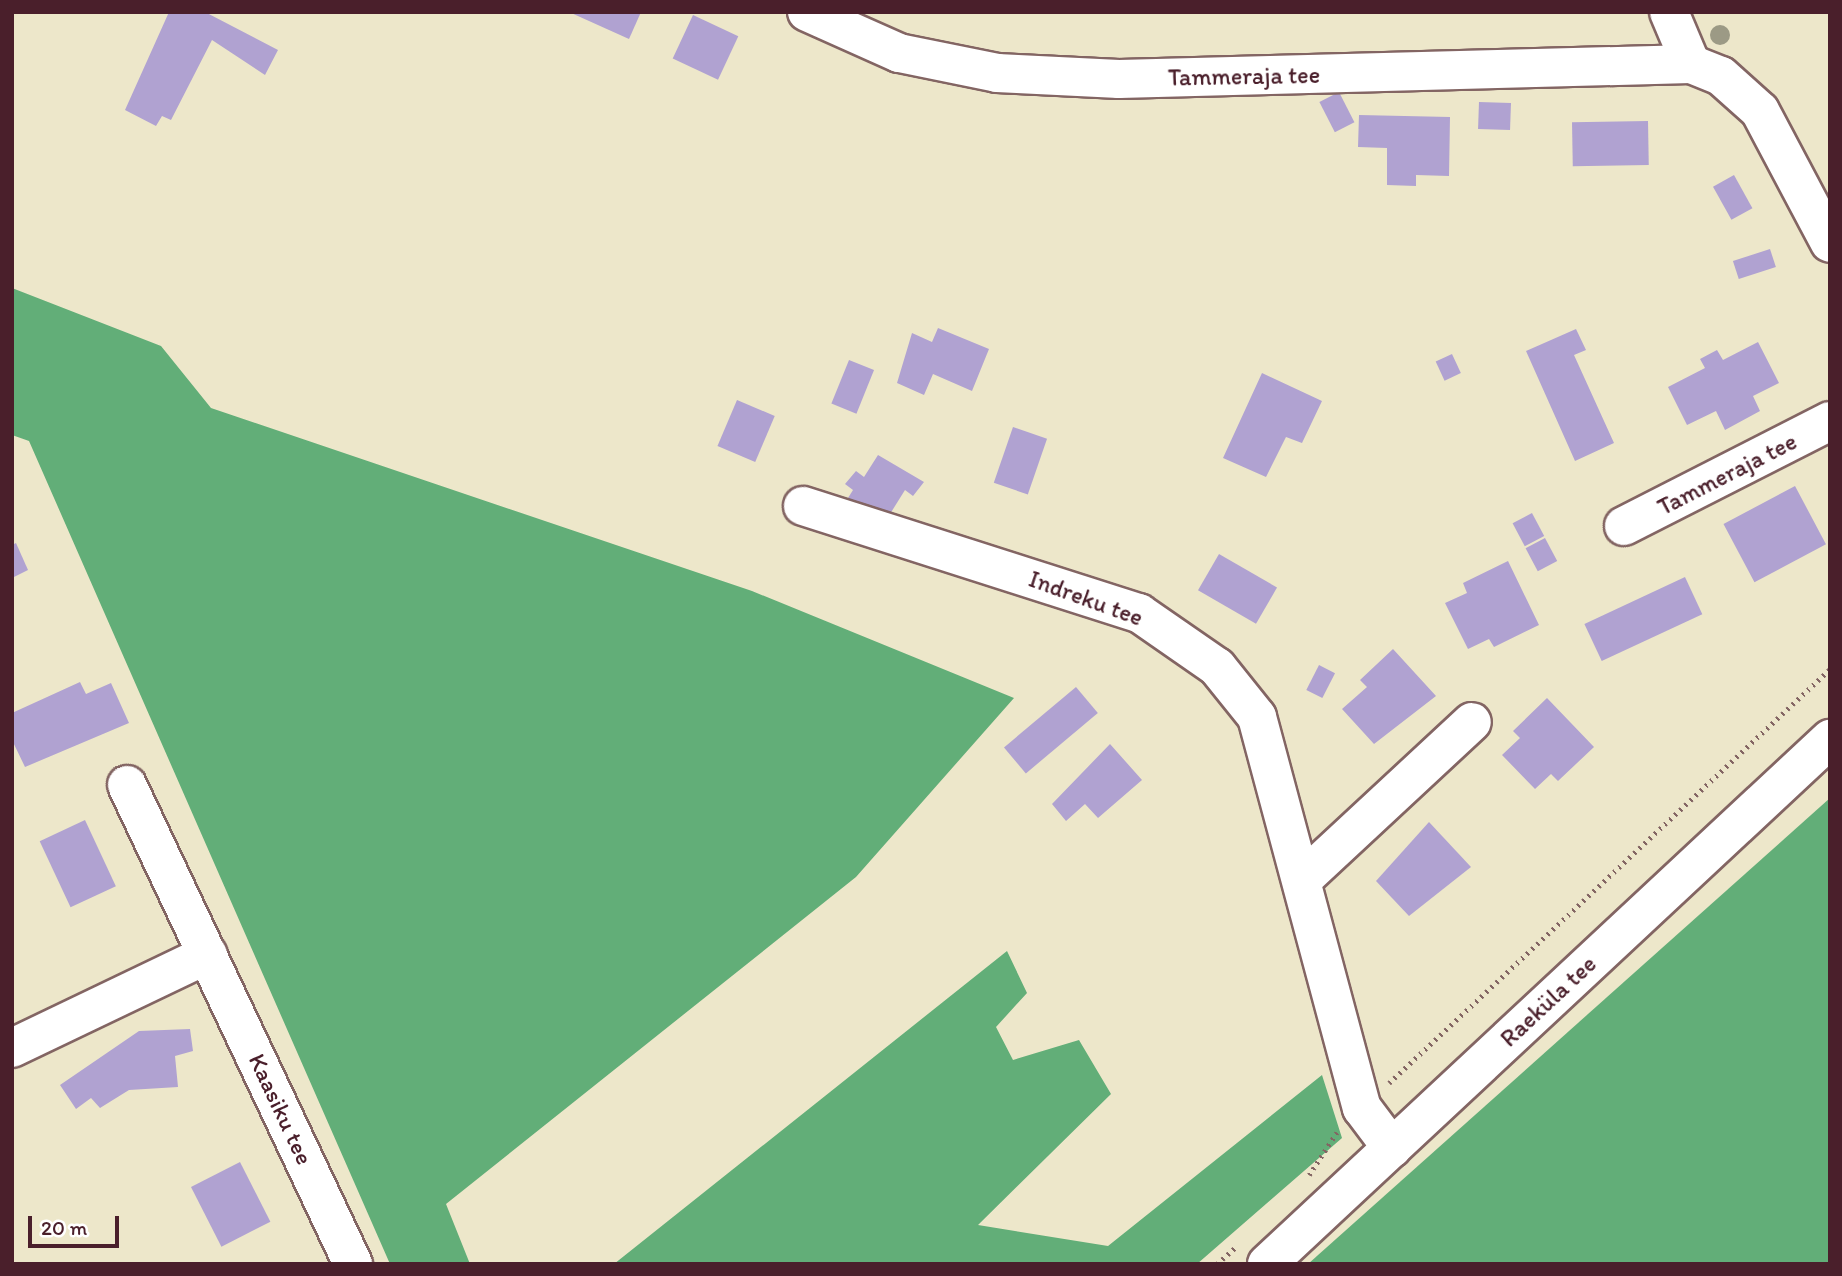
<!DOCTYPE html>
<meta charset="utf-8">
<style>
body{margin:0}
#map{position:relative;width:1842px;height:1276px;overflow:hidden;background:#ede7ca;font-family:Itim,sans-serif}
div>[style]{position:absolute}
.forest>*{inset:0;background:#62ae78}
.building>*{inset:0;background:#b0a2d1;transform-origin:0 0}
.path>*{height:4.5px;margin-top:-2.25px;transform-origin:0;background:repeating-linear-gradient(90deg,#836563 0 2px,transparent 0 7px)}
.roads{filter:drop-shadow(2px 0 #836563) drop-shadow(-2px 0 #836563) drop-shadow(0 2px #836563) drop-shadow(0 -2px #836563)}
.minor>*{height:38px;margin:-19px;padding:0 19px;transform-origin:19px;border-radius:19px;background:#fff}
.trees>*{width:20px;height:20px;margin:-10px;border-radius:50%;background:#9c9a85}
span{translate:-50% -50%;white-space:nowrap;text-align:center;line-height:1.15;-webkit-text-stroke:5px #fff;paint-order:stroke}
.street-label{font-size:24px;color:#4a1f2b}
.frame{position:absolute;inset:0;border:14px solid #4a1f2b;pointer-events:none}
.scale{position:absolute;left:28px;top:1216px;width:91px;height:32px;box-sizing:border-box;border:4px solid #4a1f2b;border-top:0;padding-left:9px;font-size:21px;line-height:24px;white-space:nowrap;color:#4a1f2b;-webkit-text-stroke:5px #fff;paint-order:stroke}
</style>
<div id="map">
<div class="forest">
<div style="clip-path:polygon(12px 288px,161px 346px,211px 408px,752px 591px,1014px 698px,856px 877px,446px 1204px,470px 1264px,390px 1264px,29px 441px,12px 435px)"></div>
<div style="clip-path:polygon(1830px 798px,1830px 1264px,1308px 1264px)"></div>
<div style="clip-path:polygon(1007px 951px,1027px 993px,996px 1027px,1013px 1060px,1079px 1040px,1111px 1094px,978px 1225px,1108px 1246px,1322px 1075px,1342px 1138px,1197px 1264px,614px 1264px)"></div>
</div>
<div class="building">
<div style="clip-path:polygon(169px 12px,205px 12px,278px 50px,265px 75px,212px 40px,171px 120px,162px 116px,156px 126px,125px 110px)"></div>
<div style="clip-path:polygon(569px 12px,641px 12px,629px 39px)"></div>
<div style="left:693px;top:15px;width:50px;height:48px;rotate:25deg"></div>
<div style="left:1339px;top:92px;width:34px;height:22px;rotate:63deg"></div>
<div style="left:1479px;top:102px;width:32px;height:27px;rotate:2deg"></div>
<div style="clip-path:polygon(1359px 115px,1450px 117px,1449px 176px,1416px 175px,1416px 186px,1387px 185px,1387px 148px,1358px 147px)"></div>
<div style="left:1648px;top:121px;width:44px;height:76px;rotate:89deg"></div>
<div style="left:1734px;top:175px;width:38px;height:24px;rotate:61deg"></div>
<div style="left:1770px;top:249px;width:19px;height:39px;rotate:72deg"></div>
<div style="clip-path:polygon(938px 328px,989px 349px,972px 391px,933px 374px,924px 395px,897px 383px,912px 333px,932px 342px)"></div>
<div style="clip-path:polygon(1576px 329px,1586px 350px,1574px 355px,1614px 443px,1575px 461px,1526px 351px)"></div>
<div style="clip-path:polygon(1758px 342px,1779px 383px,1753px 396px,1760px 411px,1725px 430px,1716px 411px,1687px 425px,1668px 387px,1705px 368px,1700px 359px,1717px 350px,1723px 360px)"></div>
<div style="left:1452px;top:354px;width:21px;height:18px;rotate:65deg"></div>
<div style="left:849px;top:360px;width:27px;height:47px;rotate:22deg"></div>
<div style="clip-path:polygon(1262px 373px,1322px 401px,1302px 443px,1286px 437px,1266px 477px,1223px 458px)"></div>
<div style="left:737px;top:400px;width:41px;height:50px;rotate:23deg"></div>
<div style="left:1013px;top:427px;width:36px;height:59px;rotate:19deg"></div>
<div style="clip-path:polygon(878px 455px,924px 482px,913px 496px,905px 490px,880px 530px,843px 506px,853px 490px,845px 484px,856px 471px,864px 477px)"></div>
<div style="left:1795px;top:486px;width:66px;height:81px;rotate:62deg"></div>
<div style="left:1532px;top:513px;width:26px;height:22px;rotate:62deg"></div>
<div style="left:1545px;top:538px;width:26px;height:22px;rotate:62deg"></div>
<div style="clip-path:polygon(16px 543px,28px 570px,12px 578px,12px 545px)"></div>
<div style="left:1219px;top:554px;width:67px;height:42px;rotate:30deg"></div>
<div style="clip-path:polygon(1508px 561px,1539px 625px,1494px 647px,1489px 639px,1468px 649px,1445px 603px,1467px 593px,1463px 583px)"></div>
<div style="left:1685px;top:577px;width:41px;height:111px;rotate:65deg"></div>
<div style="clip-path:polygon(1393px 649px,1436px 696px,1374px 744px,1342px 709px,1367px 687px,1360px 680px)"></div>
<div style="left:1319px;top:665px;width:18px;height:28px;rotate:27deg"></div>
<div style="clip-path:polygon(80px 682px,86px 694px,111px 683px,129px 723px,25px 767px,12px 740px,12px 713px)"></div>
<div style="left:1076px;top:687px;width:34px;height:94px;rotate:50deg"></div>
<div style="clip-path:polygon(1547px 698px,1594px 747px,1558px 781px,1551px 774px,1535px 789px,1502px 755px,1520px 738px,1513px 731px)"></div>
<div style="clip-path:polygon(1110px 744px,1142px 780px,1098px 818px,1085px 804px,1066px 821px,1052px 804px)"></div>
<div style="left:85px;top:820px;width:73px;height:50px;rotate:65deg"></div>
<div style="clip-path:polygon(1429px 822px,1471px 867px,1409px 916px,1376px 881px)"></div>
<div style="clip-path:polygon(190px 1029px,193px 1051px,175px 1056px,178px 1087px,129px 1090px,100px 1108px,91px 1098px,76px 1109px,60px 1085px,139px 1031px)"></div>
<div style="left:240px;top:1162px;width:67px;height:55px;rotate:63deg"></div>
</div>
<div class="path">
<div style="left:1389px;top:1083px;width:605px;rotate:-43.19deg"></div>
<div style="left:1309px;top:1175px;width:51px;rotate:-56.9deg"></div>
<div style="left:1217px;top:1264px;width:25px;rotate:-42deg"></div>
</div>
<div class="roads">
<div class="minor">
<div style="left:807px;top:12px;width:101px;rotate:24deg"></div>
<div style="left:899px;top:53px;width:100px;rotate:11.5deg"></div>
<div style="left:997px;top:73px;width:122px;rotate:2.8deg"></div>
<div style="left:1119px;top:79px;width:572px;rotate:-1.5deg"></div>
<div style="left:1691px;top:64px;width:32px;rotate:22deg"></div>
<div style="left:1721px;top:76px;width:52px;rotate:41.9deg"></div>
<div style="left:1760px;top:111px;width:149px;rotate:62.1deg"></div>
<div style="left:1669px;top:12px;width:56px;rotate:67.1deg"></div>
<div style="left:803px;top:506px;width:353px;rotate:17.7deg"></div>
<div style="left:1139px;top:613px;width:95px;rotate:34.7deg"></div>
<div style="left:1217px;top:667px;width:64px;rotate:51.3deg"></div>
<div style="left:1257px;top:717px;width:405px;rotate:75deg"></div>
<div style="left:1362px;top:1108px;width:50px;rotate:53.1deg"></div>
<div style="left:1624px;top:526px;width:231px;rotate:-27deg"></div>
<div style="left:127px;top:785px;width:530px;rotate:64.74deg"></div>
<div style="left:1304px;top:878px;width:229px;rotate:-42.9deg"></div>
<div style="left:12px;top:1048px;width:217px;rotate:-25.6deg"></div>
<div style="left:1267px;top:1264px;width:770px;rotate:-43deg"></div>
</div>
</div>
<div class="trees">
<div style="left:1720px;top:35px"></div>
</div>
<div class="street-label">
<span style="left:1244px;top:76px;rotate:-1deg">Tammeraja tee</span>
<span style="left:1727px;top:474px;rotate:-27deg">Tammeraja tee</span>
<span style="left:1086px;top:598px;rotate:20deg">Indreku tee</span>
<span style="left:1548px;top:1001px;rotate:-43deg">Raeküla tee</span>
<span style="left:281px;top:1109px;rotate:65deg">Kaasiku tee</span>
</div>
<div class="frame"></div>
<div class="scale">20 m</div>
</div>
